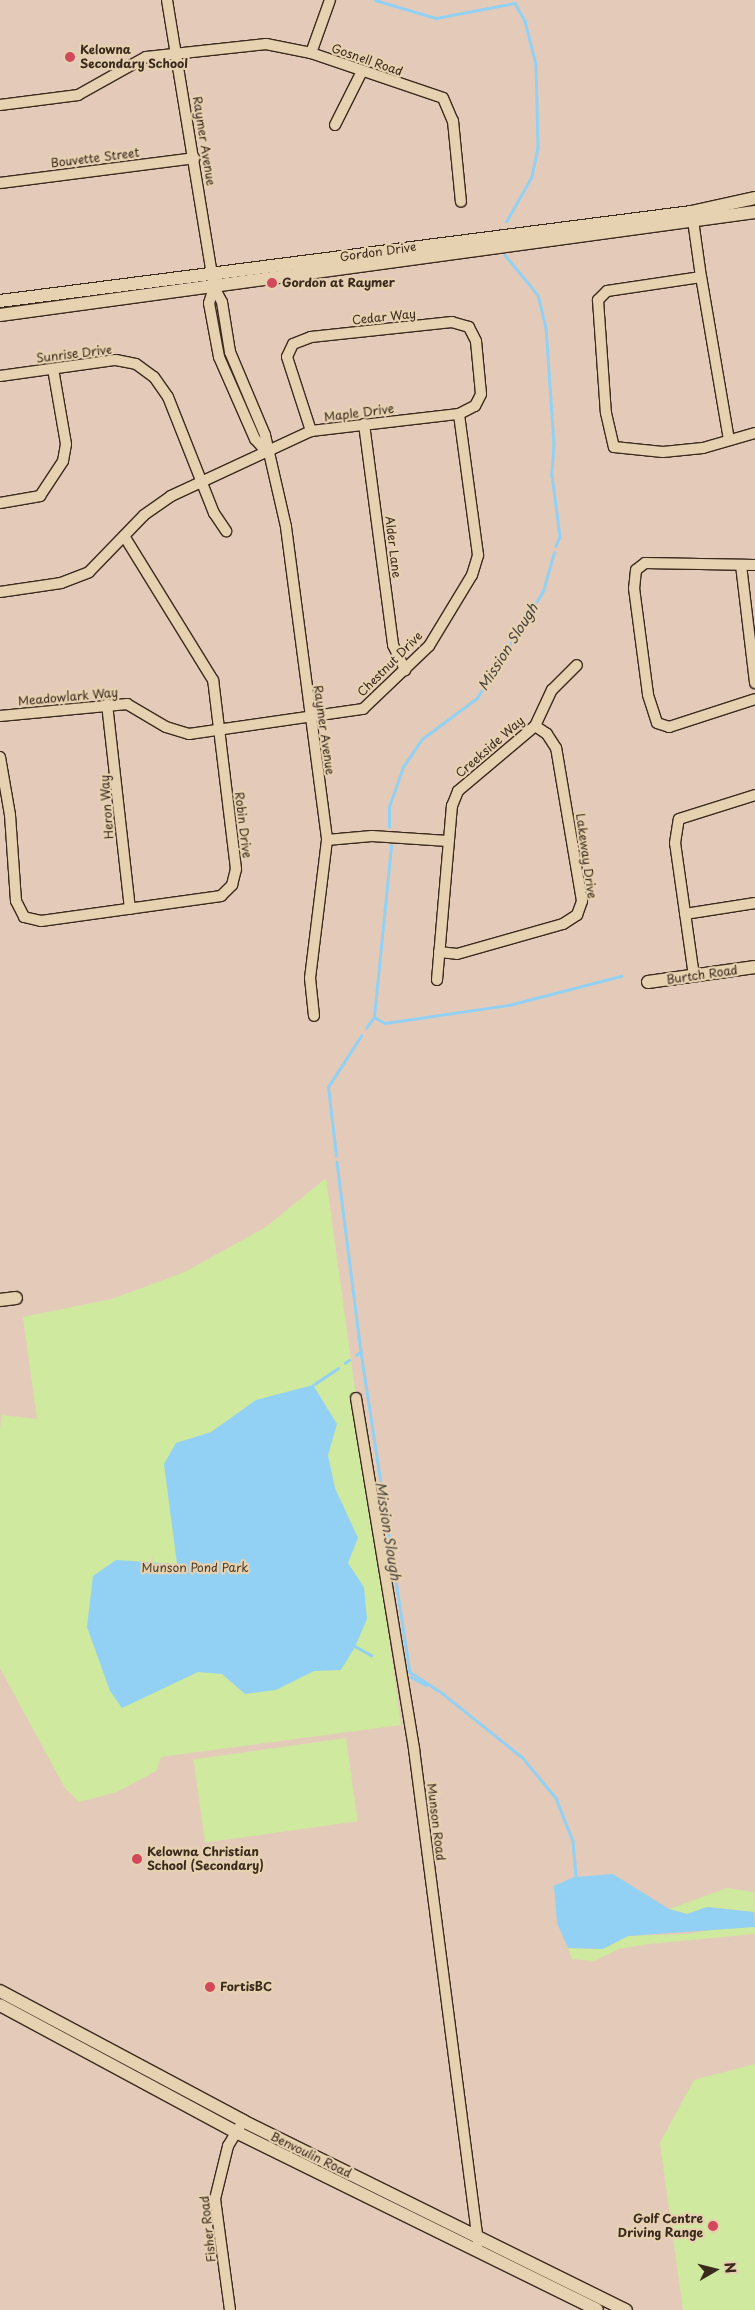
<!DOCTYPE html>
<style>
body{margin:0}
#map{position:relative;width:755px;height:2310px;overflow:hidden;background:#e4cbb9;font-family:"Playpen Sans",sans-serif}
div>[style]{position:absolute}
.green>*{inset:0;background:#cfe99f;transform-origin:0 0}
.water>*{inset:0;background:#92d1f3}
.stream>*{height:2.5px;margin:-1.25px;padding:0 1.25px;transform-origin:1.25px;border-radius:1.25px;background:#92d1f3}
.roads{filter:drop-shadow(1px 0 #3b2a1e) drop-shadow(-1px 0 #3b2a1e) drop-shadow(0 1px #3b2a1e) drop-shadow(0 -1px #3b2a1e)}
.minor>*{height:10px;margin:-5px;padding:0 5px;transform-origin:5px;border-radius:5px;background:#e6d1b0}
.major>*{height:12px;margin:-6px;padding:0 6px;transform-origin:6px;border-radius:6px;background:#e6d1b0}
.dots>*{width:14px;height:14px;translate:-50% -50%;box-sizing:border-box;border:2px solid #e6d1b0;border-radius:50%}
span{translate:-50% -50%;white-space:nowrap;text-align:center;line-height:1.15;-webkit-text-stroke:4.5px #e6d1b0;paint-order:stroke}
.poi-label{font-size:12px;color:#3b2a1e;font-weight:700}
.left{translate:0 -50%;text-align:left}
.right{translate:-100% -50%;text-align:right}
.street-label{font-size:12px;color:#3b2a1e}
.park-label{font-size:12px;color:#4a3d2b}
.water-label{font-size:14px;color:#48433e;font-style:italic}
.north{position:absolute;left:690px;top:2245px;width:50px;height:50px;-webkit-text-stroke:4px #e6d1b0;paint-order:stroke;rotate:82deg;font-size:14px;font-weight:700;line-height:20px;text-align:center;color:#3b2a1e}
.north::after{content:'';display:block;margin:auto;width:18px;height:22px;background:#3b2a1e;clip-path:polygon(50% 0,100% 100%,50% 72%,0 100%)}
</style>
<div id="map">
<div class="green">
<div style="clip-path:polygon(326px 1178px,401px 1725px,161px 1757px,156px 1771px,117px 1792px,79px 1802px,65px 1788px,0 1668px,0 1428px,2px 1415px,37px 1419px,23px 1317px,112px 1299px,185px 1272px,266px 1227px)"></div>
<div style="left:346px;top:1738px;width:84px;height:154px;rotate:82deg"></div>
<div style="clip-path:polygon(727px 1888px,754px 1892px,755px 1912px,707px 1907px,687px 1914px,669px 1909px)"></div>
<div style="clip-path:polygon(727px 1927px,755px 1927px,755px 1934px,649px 1944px,619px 1949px,594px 1961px,572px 1959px,568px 1948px,603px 1949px,628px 1936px,687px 1934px)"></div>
<div style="clip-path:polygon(755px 2064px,755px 2310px,683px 2310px,660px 2143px,694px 2080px)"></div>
</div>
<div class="water">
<div style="clip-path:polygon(313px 1385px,337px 1424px,328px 1455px,335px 1488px,358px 1538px,348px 1563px,364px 1587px,367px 1619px,355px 1647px,341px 1670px,314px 1671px,276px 1690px,245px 1694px,222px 1674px,198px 1672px,122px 1708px,110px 1691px,87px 1627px,93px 1576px,116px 1560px,177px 1564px,164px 1464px,176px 1443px,211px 1432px,256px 1400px)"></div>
<div style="clip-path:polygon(613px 1874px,669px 1909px,687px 1914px,707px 1907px,754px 1912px,755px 1927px,628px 1936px,603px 1949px,568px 1948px,557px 1923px,554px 1886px,574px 1877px)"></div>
</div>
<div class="stream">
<div style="left:375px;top:0;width:64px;rotate:16.4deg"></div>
<div style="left:436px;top:18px;width:80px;rotate:-10.8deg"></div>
<div style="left:515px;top:3px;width:21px;rotate:61deg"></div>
<div style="left:525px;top:21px;width:44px;rotate:75.7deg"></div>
<div style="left:536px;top:64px;width:84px;rotate:88.6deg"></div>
<div style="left:538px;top:148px;width:30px;rotate:102deg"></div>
<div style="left:532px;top:177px;width:51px;rotate:119.6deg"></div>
<div style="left:505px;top:255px;width:52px;rotate:50.5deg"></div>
<div style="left:538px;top:295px;width:33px;rotate:76deg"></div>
<div style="left:546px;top:327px;width:117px;rotate:86.1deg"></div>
<div style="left:554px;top:444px;width:31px;rotate:94deg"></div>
<div style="left:552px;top:475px;width:63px;rotate:82.6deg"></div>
<div style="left:560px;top:537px;width:10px;rotate:114deg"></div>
<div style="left:389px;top:827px;width:20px;rotate:-90deg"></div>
<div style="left:389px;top:807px;width:42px;rotate:-70.7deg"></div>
<div style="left:403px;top:767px;width:34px;rotate:-56deg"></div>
<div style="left:422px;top:739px;width:69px;rotate:-36.7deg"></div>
<div style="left:477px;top:698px;width:126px;rotate:-58.3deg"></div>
<div style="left:543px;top:591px;width:40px;rotate:-74deg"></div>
<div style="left:374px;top:1017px;width:13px;rotate:29deg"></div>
<div style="left:385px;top:1023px;width:125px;rotate:-8.3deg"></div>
<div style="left:509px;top:1005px;width:116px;rotate:-14.5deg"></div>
<div style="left:366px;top:1028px;width:14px;rotate:-54deg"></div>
<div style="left:374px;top:1017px;width:172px;rotate:-84.3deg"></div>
<div style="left:336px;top:1156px;width:69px;rotate:-96.6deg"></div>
<div style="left:328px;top:1087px;width:61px;rotate:-57.1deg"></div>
<div style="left:337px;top:1162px;width:192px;rotate:82.8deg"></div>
<div style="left:361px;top:1352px;width:5px;rotate:143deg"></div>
<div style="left:361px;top:1352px;width:324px;rotate:81.3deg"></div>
<div style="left:410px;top:1672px;width:38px;rotate:33deg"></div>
<div style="left:345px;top:1363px;width:5px;rotate:-37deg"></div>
<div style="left:313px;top:1385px;width:30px;rotate:-34deg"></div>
<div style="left:353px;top:1645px;width:21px;rotate:29deg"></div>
<div style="left:411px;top:1677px;width:17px;rotate:28deg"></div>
<div style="left:442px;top:1693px;width:102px;rotate:38.7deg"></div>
<div style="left:522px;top:1757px;width:53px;rotate:50.3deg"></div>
<div style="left:556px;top:1798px;width:46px;rotate:68.4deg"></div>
<div style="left:573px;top:1841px;width:38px;rotate:85deg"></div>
</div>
<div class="roads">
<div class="minor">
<div style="left:167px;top:0;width:291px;rotate:80.7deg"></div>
<div style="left:214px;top:287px;width:17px;rotate:62deg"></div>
<div style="left:222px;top:302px;width:51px;rotate:80.9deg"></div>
<div style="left:230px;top:352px;width:90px;rotate:67.1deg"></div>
<div style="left:265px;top:435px;width:94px;rotate:77.1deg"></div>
<div style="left:286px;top:527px;width:316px;rotate:82.5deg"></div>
<div style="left:327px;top:840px;width:139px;rotate:97deg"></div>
<div style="left:310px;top:978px;width:38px;rotate:84deg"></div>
<div style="left:311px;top:53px;width:56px;rotate:-70.3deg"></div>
<div style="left:0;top:105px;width:79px;rotate:-7.3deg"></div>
<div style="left:78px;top:95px;width:78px;rotate:-29.2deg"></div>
<div style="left:146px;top:57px;width:121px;rotate:-6.2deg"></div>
<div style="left:266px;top:44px;width:46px;rotate:11.3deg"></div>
<div style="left:311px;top:53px;width:139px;rotate:18.8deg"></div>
<div style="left:443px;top:98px;width:25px;rotate:67deg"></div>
<div style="left:453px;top:121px;width:81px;rotate:84.4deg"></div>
<div style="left:335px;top:125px;width:58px;rotate:-63.4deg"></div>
<div style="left:0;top:183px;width:196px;rotate:-7.3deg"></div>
<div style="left:692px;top:213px;width:65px;rotate:82deg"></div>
<div style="left:214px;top:287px;width:17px;rotate:107deg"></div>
<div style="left:209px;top:303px;width:55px;rotate:79.5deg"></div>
<div style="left:219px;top:357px;width:90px;rotate:66.3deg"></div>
<div style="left:255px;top:439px;width:15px;rotate:48deg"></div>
<div style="left:0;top:376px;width:117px;rotate:-7.9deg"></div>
<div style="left:116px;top:360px;width:20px;rotate:11deg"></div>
<div style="left:136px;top:364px;width:22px;rotate:36deg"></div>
<div style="left:154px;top:377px;width:24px;rotate:55deg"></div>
<div style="left:168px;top:397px;width:125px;rotate:68.4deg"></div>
<div style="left:214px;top:513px;width:22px;rotate:56deg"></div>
<div style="left:364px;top:424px;width:223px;rotate:82.5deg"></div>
<div style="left:393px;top:645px;width:28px;rotate:64deg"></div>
<div style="left:729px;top:440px;width:165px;rotate:-99.7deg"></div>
<div style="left:701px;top:277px;width:95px;rotate:171.5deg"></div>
<div style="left:607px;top:291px;width:13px;rotate:135deg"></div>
<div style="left:598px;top:300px;width:113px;rotate:86deg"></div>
<div style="left:606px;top:413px;width:35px;rotate:77deg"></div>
<div style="left:614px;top:447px;width:49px;rotate:5.8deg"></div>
<div style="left:663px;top:452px;width:40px;rotate:-5.7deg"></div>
<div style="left:703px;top:448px;width:54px;rotate:-16.1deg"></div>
<div style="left:0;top:503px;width:41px;rotate:-9.9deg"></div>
<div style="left:40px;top:496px;width:42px;rotate:-56.7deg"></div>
<div style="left:63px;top:461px;width:17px;rotate:-80deg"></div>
<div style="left:66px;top:444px;width:76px;rotate:-99.8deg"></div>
<div style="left:741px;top:565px;width:119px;rotate:83.2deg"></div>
<div style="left:755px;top:565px;width:110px;rotate:-179deg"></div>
<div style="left:645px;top:563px;width:11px;rotate:142deg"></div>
<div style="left:636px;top:570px;width:18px;rotate:96deg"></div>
<div style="left:634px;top:588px;width:108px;rotate:82.5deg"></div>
<div style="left:648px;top:695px;width:29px;rotate:72deg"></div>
<div style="left:657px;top:723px;width:13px;rotate:18deg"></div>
<div style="left:669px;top:727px;width:90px;rotate:-18deg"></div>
<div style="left:0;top:592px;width:62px;rotate:-8.4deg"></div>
<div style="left:61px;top:583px;width:30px;rotate:-21deg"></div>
<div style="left:89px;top:572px;width:79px;rotate:-46deg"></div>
<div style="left:144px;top:515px;width:33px;rotate:-35deg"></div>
<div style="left:171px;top:496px;width:154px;rotate:-24.9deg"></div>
<div style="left:311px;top:431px;width:149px;rotate:-6.6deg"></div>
<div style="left:459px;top:414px;width:18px;rotate:-27deg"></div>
<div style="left:475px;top:406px;width:13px;rotate:-63deg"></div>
<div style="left:481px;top:394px;width:53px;rotate:-95.4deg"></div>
<div style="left:476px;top:341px;width:16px;rotate:-117deg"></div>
<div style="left:469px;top:327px;width:18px;rotate:-164deg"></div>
<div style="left:452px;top:322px;width:142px;rotate:173.9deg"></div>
<div style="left:311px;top:337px;width:19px;rotate:159deg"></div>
<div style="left:293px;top:344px;width:14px;rotate:115deg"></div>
<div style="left:287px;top:357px;width:78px;rotate:72deg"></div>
<div style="left:107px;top:704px;width:206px;rotate:83.6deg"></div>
<div style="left:0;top:716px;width:128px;rotate:-5.4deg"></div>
<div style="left:127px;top:704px;width:45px;rotate:30.5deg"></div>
<div style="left:166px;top:727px;width:24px;rotate:17deg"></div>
<div style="left:189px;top:734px;width:176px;rotate:-8.2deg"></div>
<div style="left:363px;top:709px;width:91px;rotate:-43.7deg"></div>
<div style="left:429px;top:646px;width:83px;rotate:-58.8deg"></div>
<div style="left:472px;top:575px;width:21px;rotate:-73deg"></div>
<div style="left:478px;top:555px;width:142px;rotate:-97.7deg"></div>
<div style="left:0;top:757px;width:59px;rotate:80.2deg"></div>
<div style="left:10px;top:815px;width:86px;rotate:86deg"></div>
<div style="left:16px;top:901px;width:18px;rotate:63deg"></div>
<div style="left:24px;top:917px;width:17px;rotate:13deg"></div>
<div style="left:41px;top:921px;width:182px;rotate:-7.9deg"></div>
<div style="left:221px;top:896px;width:16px;rotate:-45deg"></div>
<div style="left:232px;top:885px;width:16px;rotate:-76deg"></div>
<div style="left:236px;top:869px;width:190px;rotate:-96.9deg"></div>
<div style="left:213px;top:680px;width:169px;rotate:-121.7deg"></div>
<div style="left:327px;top:840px;width:45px;rotate:-5.1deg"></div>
<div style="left:372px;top:836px;width:76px;rotate:3.8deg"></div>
<div style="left:685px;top:914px;width:71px;rotate:-8.9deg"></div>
<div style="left:439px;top:952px;width:18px;rotate:6deg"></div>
<div style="left:457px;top:954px;width:110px;rotate:-15.8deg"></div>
<div style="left:563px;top:924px;width:17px;rotate:-33deg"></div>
<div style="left:577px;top:915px;width:15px;rotate:-70deg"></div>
<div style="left:582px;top:901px;width:155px;rotate:-99.6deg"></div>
<div style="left:556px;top:748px;width:17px;rotate:-123deg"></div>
<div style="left:547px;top:734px;width:14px;rotate:-146deg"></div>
<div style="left:694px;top:976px;width:134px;rotate:-98.1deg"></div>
<div style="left:675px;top:843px;width:24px;rotate:-81deg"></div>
<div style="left:679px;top:819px;width:80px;rotate:-17.5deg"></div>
<div style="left:437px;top:980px;width:175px;rotate:-85.1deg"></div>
<div style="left:452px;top:806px;width:16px;rotate:-68deg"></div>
<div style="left:458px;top:791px;width:101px;rotate:-40.2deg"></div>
<div style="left:535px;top:726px;width:40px;rotate:-65deg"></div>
<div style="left:552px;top:690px;width:35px;rotate:-45deg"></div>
<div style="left:356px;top:1398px;width:356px;rotate:80.6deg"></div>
<div style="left:414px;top:1749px;width:498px;rotate:82.6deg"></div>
<div style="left:230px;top:2310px;width:112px;rotate:-97.7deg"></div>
<div style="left:215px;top:2199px;width:55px;rotate:-76.2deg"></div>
<div style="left:228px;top:2146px;width:23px;rotate:-59deg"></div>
</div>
<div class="major">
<div style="left:0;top:301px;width:697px;rotate:-7.34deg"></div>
<div style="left:691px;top:212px;width:66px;rotate:-12.3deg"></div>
<div style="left:0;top:315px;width:762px;rotate:-7.77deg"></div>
<div style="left:648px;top:982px;width:108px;rotate:-8deg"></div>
<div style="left:0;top:1300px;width:16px;rotate:-7deg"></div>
<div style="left:0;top:1991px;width:276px;rotate:28.1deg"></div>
<div style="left:243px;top:2121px;width:427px;rotate:26.3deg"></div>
<div style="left:0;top:2005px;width:268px;rotate:28.3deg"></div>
<div style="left:236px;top:2132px;width:402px;rotate:26.2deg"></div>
</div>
</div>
<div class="dots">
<div style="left:70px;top:57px;background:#d1495b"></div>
<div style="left:272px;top:283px;background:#d1495b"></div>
<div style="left:137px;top:1859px;background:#d1495b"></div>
<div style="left:210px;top:1987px;background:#d1495b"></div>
<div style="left:713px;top:2226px;background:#d1495b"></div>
</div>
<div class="poi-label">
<span class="left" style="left:80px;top:57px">Kelowna<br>Secondary School</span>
<span class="left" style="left:282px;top:283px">Gordon at Raymer</span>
<span class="left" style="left:147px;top:1859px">Kelowna Christian<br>School (Secondary)</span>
<span class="left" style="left:220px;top:1987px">FortisBC</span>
<span class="right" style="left:703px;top:2226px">Golf Centre<br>Driving Range</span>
</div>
<div class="street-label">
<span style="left:367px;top:60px;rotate:19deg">Gosnell Road</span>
<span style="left:204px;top:141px;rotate:81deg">Raymer Avenue</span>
<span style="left:95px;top:158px;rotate:-7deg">Bouvette Street</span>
<span style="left:378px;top:252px;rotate:-8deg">Gordon Drive</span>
<span style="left:384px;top:317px;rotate:-6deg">Cedar Way</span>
<span style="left:74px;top:354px;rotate:-7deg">Sunrise Drive</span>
<span style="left:359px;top:413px;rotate:-7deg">Maple Drive</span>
<span style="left:393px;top:547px;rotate:83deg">Alder Lane</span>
<span style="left:390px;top:664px;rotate:-45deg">Chestnut Drive</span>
<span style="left:68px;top:697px;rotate:-5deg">Meadowlark Way</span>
<span style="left:324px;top:730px;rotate:82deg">Raymer Avenue</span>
<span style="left:490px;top:747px;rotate:-41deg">Creekside Way</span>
<span style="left:107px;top:807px;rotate:-94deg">Heron Way</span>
<span style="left:243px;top:825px;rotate:83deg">Robin Drive</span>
<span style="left:586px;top:856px;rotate:82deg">Lakeway Drive</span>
<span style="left:702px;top:975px;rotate:-8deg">Burtch Road</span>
<span style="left:436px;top:1822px;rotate:83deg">Munson Road</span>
<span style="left:311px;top:2155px;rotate:26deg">Benvoulin Road</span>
<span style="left:208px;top:2229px;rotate:-96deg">Fisher Road</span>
</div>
<div class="park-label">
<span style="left:195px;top:1568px">Munson Pond Park</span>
</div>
<div class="water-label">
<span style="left:508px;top:647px;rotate:-58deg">Mission Slough</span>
<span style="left:388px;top:1531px;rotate:81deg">Mission Slough</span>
</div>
<div class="north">N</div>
</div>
